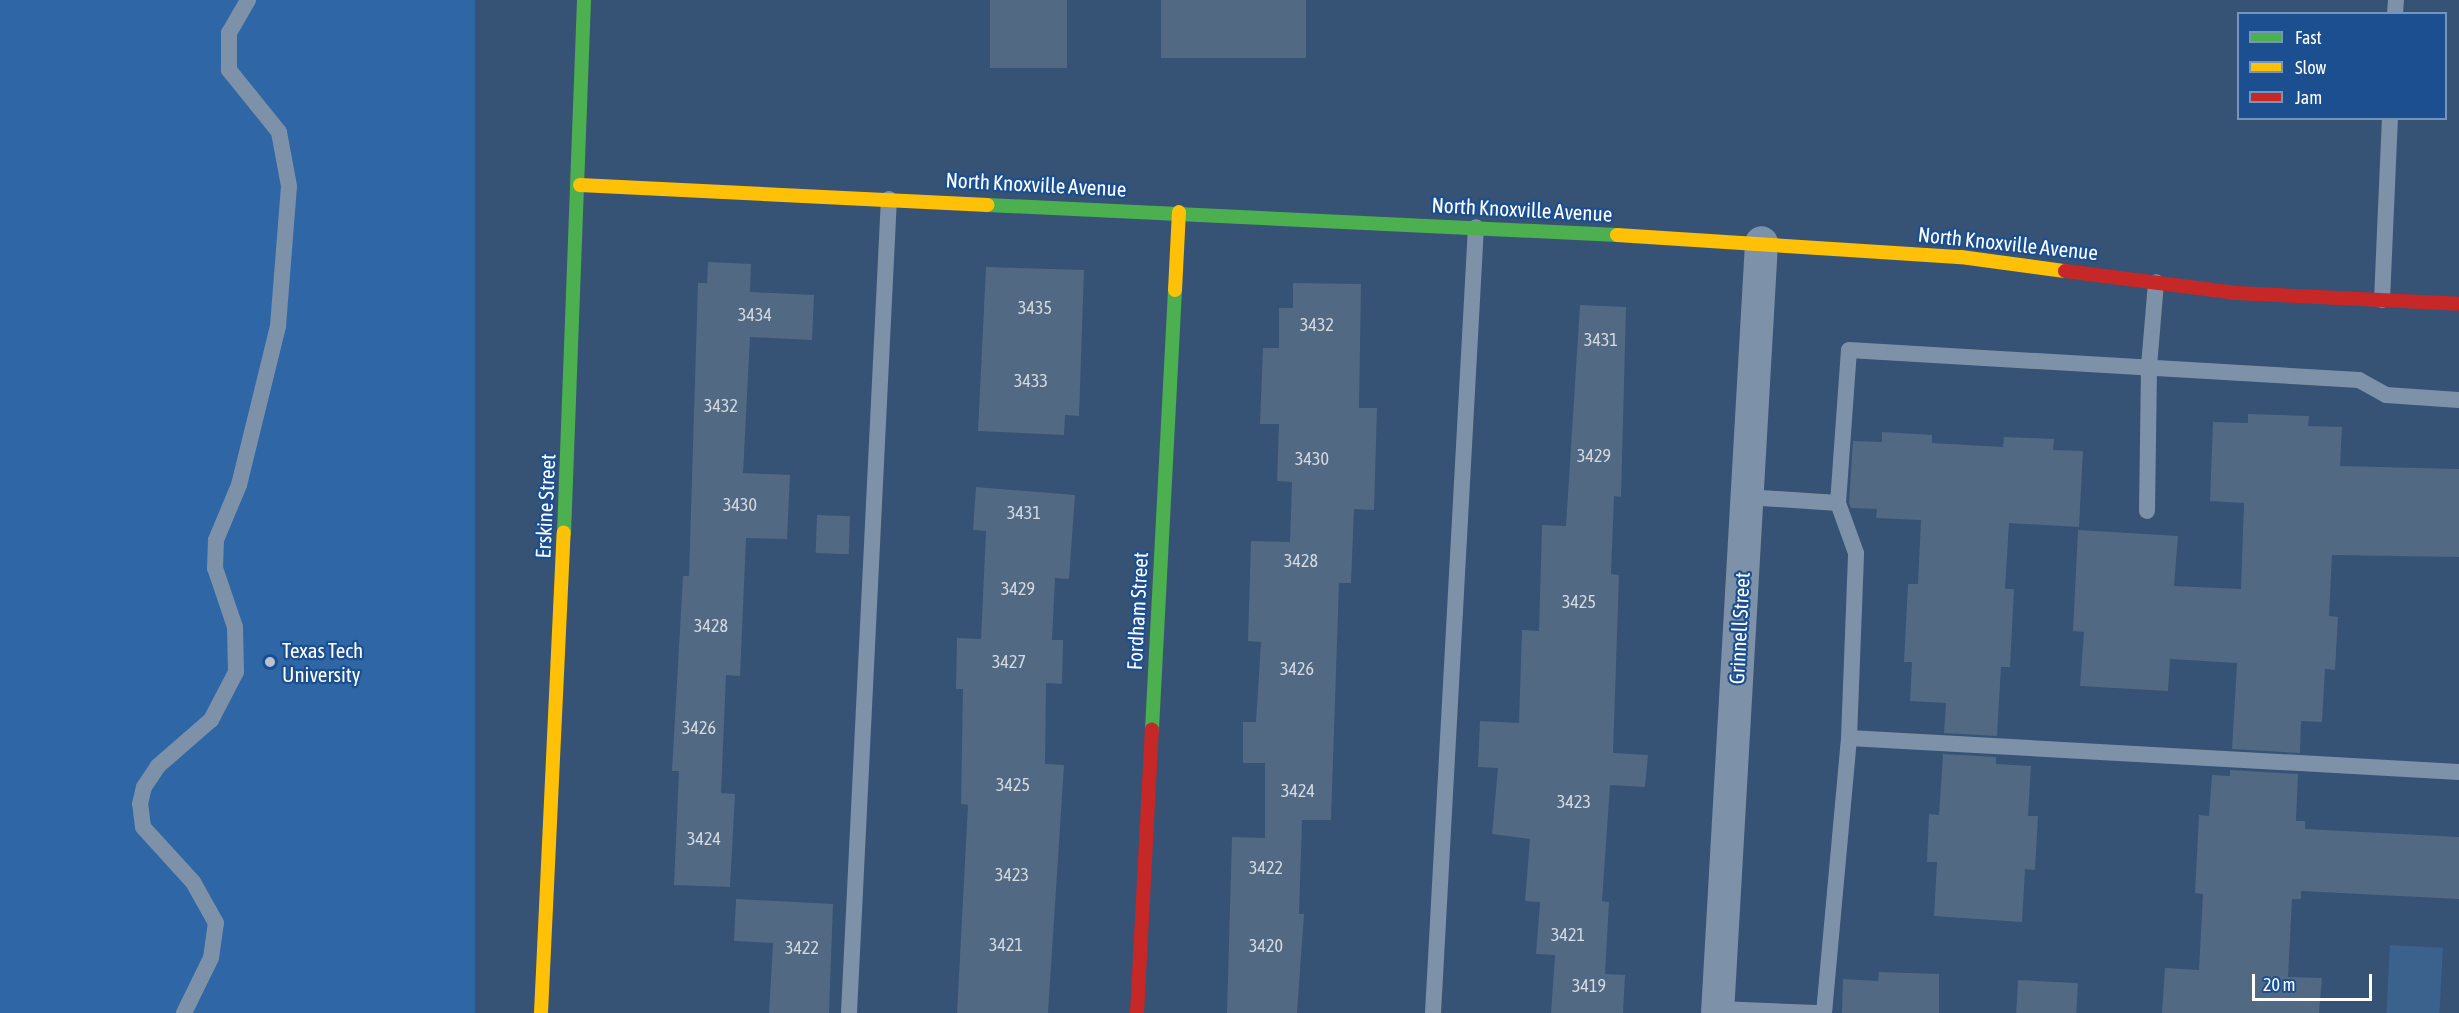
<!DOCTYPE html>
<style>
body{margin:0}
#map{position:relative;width:2459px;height:1013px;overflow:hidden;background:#365274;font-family:"Asap Condensed",sans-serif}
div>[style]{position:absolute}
.green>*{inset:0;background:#2f66a5;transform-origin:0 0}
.water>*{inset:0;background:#3b618d;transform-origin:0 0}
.building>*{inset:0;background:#526984;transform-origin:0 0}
.lane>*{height:16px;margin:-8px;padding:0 8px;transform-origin:8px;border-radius:8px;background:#7d92a8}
.street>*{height:33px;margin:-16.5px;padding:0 16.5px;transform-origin:16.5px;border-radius:16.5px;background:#7d92a8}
.fast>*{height:14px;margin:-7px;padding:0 7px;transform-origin:7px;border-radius:7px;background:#4caf50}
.slow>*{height:14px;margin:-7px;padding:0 7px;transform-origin:7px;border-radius:7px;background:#ffc107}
.jam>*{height:14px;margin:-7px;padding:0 7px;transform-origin:7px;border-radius:7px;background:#c62828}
.dots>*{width:16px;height:16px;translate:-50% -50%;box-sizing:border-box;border:3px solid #1b4f8f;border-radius:50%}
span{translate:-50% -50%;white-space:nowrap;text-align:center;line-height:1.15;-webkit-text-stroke:4.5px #1b4f8f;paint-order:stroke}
.number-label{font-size:18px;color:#d4dae0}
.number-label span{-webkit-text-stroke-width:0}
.street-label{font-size:21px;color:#fff}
.poi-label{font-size:21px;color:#fff}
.left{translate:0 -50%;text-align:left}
.legend{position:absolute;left:2237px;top:12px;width:210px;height:108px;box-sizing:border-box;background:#1b4f8f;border:2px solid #7695bc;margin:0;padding:8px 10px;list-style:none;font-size:18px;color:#fff}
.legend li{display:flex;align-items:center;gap:12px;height:30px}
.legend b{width:30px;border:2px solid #7695bc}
.scale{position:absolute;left:2252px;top:974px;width:120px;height:27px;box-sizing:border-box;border:3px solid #fff;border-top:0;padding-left:8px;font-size:18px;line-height:21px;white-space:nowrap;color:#fff;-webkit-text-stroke:4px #1b4f8f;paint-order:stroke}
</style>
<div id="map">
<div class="green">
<div style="left:0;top:0;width:475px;height:1013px"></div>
</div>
<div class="water">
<div style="left:2390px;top:945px;width:53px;height:68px;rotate:3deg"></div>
</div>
<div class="building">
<div style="left:990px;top:0;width:77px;height:68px"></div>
<div style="left:1161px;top:0;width:145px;height:58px"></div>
<div style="clip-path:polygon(708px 262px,751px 264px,750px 292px,814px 295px,812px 340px,750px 337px,743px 473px,790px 475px,787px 539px,746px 538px,740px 676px,726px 675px,721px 793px,735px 794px,730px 887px,674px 885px,679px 771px,672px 771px,683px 576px,689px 576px,698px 283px,707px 283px)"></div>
<div style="clip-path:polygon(986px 267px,1084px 270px,1079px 416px,1065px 415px,1064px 435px,978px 431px)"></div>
<div style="clip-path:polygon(1293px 283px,1361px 284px,1359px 408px,1377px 408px,1374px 510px,1354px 509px,1351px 583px,1339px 583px,1331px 820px,1302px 820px,1299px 914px,1304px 914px,1297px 1013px,1227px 1013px,1232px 837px,1265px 838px,1265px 763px,1243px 763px,1243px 722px,1256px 722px,1261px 642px,1248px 641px,1251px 541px,1290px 542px,1292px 482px,1277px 481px,1279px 424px,1260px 424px,1263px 348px,1279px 348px,1279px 308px,1293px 308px)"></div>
<div style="clip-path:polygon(1580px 305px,1626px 307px,1621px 497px,1614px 496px,1611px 574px,1619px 575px,1613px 753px,1648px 755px,1645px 787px,1610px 785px,1602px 901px,1609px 902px,1605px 974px,1625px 975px,1623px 1013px,1551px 1013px,1555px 955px,1536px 954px,1540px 902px,1525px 901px,1530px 839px,1492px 834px,1498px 768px,1478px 767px,1480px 721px,1519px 723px,1522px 630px,1539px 631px,1542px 525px,1566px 526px)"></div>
<div style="clip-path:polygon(2248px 414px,2309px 416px,2308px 426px,2342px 427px,2340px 466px,2459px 469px,2459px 557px,2332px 555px,2329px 616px,2338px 617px,2335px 670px,2325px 669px,2322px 722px,2301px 721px,2300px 753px,2232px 749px,2237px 663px,2170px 659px,2168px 691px,2080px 686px,2084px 632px,2073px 631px,2078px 530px,2178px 536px,2174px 586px,2241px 589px,2244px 503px,2210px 501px,2213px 422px,2248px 423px)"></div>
<div style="clip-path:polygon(1882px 432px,1932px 435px,1932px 443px,2003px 447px,2004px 437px,2054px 439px,2053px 450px,2083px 451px,2079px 527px,2009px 523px,2005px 589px,2014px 589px,2010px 667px,2001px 667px,1997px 736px,1944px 733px,1946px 703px,1910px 701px,1912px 662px,1904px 662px,1908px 584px,1918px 584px,1921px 520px,1876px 518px,1877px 509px,1851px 508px,1849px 503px,1853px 441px,1882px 442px)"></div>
<div style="clip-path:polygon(976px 487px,1075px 495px,1069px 579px,1055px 578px,1052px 640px,1063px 640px,1062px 684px,1046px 683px,1045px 764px,1064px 765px,1048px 1013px,957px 1013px,968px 805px,961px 804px,963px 689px,956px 689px,957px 638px,981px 639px,986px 531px,973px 530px)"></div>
<div style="left:817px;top:515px;width:33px;height:38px;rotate:2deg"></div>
<div style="clip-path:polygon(1943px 754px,1996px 757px,1996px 764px,2031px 766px,2028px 816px,2038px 816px,2035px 870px,2025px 869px,2022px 922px,1934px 916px,1937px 862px,1927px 862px,1929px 814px,1939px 815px)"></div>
<div style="clip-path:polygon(2230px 770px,2298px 774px,2296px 821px,2305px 821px,2305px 829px,2459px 837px,2459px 899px,2301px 891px,2301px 899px,2292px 899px,2288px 977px,2322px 978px,2319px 1013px,2162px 1013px,2165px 968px,2199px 970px,2203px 894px,2195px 893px,2199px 815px,2209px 816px,2212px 775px,2230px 776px)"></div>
<div style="clip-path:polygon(736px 899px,833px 904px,829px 1013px,769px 1013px,773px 943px,734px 941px)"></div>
<div style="clip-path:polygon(1879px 972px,1939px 974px,1939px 1013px,1842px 1013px,1843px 979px,1878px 981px)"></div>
<div style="left:2018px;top:980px;width:60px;height:33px;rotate:3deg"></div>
</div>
<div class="lane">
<div style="left:2395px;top:14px;width:14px;rotate:-86deg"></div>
<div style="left:2382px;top:300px;width:182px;rotate:-87.5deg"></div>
<div style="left:1746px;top:497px;width:92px;rotate:3.7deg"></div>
<div style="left:2147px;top:511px;width:145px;rotate:-89.2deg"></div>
<div style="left:2149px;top:366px;width:84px;rotate:-85.2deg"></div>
<div style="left:1849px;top:738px;width:611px;rotate:3.19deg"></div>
<div style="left:1717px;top:1009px;width:99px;rotate:2.3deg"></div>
<div style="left:184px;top:1013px;width:61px;rotate:-63.9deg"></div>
<div style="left:211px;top:958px;width:35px;rotate:-82deg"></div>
<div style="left:216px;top:923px;width:47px;rotate:-119.3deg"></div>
<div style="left:193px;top:882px;width:74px;rotate:-132.3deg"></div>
<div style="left:143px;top:827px;width:23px;rotate:-97deg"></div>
<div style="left:140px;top:804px;width:17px;rotate:-77deg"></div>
<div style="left:144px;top:787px;width:25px;rotate:-56deg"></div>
<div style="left:158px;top:766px;width:70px;rotate:-41deg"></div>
<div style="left:211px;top:720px;width:54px;rotate:-62.5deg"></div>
<div style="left:236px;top:672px;width:45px;rotate:-91.3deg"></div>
<div style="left:235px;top:627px;width:62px;rotate:-108.7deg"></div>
<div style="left:215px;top:568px;width:28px;rotate:-88deg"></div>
<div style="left:216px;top:540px;width:60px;rotate:-67.3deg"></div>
<div style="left:239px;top:485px;width:164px;rotate:-76.2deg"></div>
<div style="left:278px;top:326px;width:140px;rotate:-85.5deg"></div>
<div style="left:289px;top:186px;width:55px;rotate:-100.5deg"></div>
<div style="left:279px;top:132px;width:80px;rotate:-128.9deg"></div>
<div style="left:229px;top:70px;width:37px;rotate:-90deg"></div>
<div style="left:229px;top:33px;width:38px;rotate:-60deg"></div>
<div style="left:849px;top:1013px;width:815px;rotate:-87.19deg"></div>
<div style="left:1433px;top:1013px;width:787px;rotate:-86.87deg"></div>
<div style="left:1824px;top:1013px;width:276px;rotate:-84.8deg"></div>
<div style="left:1849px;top:738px;width:185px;rotate:-87.8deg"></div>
<div style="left:1856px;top:553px;width:53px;rotate:-109.8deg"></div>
<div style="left:1838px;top:503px;width:153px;rotate:-85.9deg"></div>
<div style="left:1849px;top:350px;width:511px;rotate:3.37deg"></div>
<div style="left:2359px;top:380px;width:31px;rotate:29deg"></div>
<div style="left:2386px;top:395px;width:73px;rotate:3.9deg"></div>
</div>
<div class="street">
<div style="left:1717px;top:1013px;width:772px;rotate:-86.73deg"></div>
</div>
<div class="fast">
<div style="left:988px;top:205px;width:630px;rotate:2.73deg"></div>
<div style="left:564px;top:533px;width:533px;rotate:-87.85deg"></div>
<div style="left:1152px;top:729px;width:440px;rotate:-87deg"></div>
</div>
<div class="slow">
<div style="left:580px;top:185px;width:408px;rotate:2.8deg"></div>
<div style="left:1617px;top:235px;width:345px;rotate:3.7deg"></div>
<div style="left:1961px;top:257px;width:105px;rotate:7.7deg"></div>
<div style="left:1175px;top:290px;width:78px;rotate:-87.1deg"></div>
<div style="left:541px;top:1013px;width:481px;rotate:-87.3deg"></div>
</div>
<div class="jam">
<div style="left:2065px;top:271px;width:173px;rotate:7.3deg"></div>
<div style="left:2237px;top:293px;width:222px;rotate:2.8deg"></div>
<div style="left:1137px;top:1013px;width:284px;rotate:-87deg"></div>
</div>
<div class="dots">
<div style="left:270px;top:662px;background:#b9c2ce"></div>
</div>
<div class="number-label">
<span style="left:1035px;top:308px">3435</span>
<span style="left:755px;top:315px">3434</span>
<span style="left:1317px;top:325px">3432</span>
<span style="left:1601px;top:340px">3431</span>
<span style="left:1031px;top:381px">3433</span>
<span style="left:721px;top:406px">3432</span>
<span style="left:1594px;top:456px">3429</span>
<span style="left:1312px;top:459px">3430</span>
<span style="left:740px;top:505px">3430</span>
<span style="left:1024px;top:513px">3431</span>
<span style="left:1301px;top:561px">3428</span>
<span style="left:1018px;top:589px">3429</span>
<span style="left:1579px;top:602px">3425</span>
<span style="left:711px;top:626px">3428</span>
<span style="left:1009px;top:662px">3427</span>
<span style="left:1297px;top:669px">3426</span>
<span style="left:699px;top:728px">3426</span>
<span style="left:1013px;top:785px">3425</span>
<span style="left:1298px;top:791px">3424</span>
<span style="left:1574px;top:802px">3423</span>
<span style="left:704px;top:839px">3424</span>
<span style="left:1266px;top:868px">3422</span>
<span style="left:1012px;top:875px">3423</span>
<span style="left:1568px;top:935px">3421</span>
<span style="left:1006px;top:945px">3421</span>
<span style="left:1266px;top:946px">3420</span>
<span style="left:802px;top:948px">3422</span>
<span style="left:1589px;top:986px">3419</span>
</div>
<div class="street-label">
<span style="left:1036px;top:184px;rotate:3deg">North Knoxville Avenue</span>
<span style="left:1522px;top:209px;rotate:3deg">North Knoxville Avenue</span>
<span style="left:2008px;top:243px;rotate:6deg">North Knoxville Avenue</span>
<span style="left:545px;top:506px;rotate:-87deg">Erskine Street</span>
<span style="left:1137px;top:611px;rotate:-87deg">Fordham Street</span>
<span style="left:1739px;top:628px;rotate:-87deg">Grinnell Street</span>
</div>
<div class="poi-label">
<span class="left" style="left:282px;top:662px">Texas Tech<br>University</span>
</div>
<ul class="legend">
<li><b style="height:8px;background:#4caf50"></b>Fast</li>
<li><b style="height:8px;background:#ffc107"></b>Slow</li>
<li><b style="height:8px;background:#c62828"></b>Jam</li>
</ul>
<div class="scale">20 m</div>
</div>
